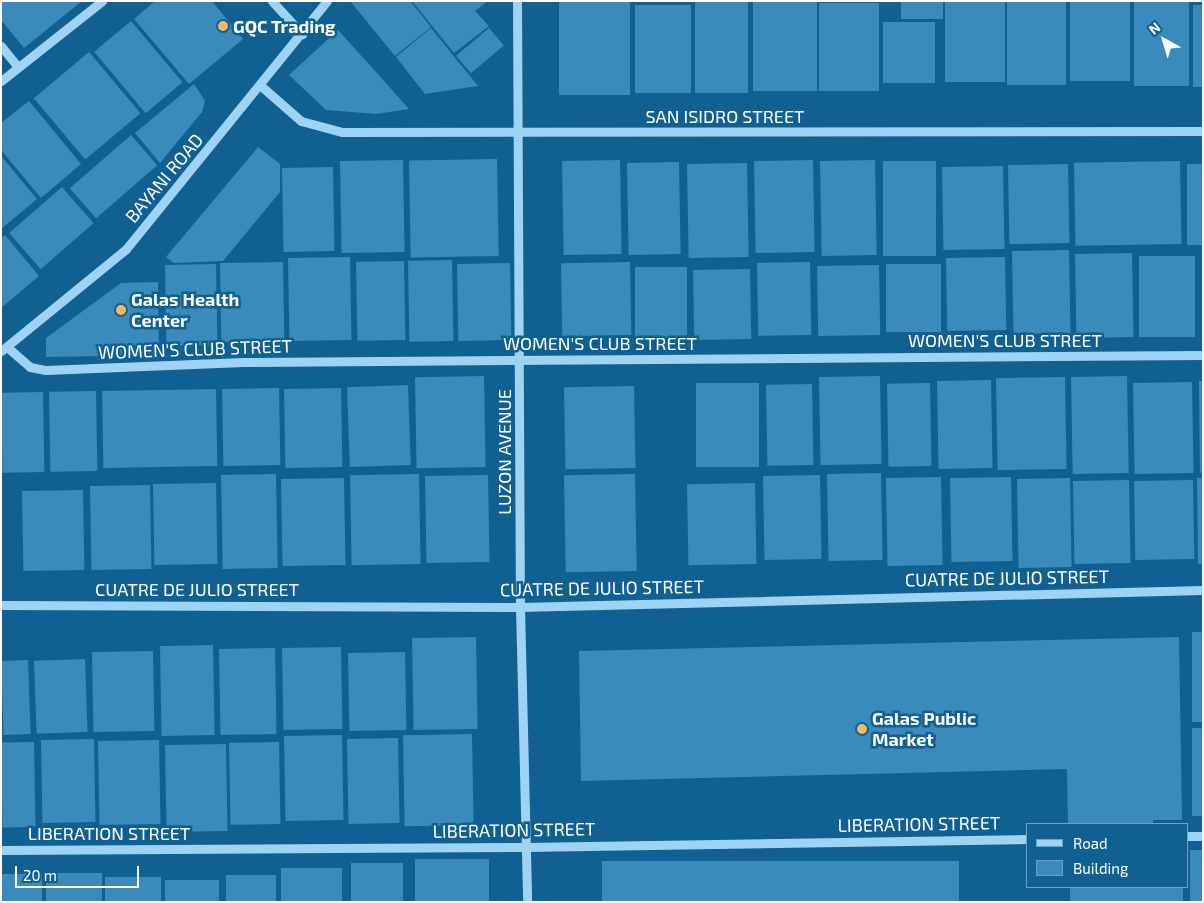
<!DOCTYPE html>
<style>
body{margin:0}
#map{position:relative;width:1204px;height:903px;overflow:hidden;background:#116092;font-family:"Exo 2",sans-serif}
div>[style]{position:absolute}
.building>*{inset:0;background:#3a8abb;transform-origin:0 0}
.minor>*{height:9px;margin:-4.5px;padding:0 4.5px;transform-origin:4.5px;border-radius:4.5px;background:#9ed3f3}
.dots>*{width:14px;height:14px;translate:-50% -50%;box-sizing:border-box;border:2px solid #116092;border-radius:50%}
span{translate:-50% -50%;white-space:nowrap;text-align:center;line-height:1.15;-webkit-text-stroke:5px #116092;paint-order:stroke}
.poi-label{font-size:18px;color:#fff;font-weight:700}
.left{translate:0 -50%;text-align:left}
.street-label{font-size:18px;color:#fff}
.frame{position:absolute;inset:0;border:2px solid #fff;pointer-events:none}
.legend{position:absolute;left:1026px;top:823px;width:162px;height:65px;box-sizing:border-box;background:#116092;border:1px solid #70a0be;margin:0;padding:6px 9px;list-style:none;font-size:15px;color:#fff}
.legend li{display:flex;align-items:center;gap:10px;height:25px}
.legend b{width:25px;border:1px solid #70a0be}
.north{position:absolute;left:1139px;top:15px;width:50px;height:50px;-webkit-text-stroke:4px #116092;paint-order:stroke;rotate:321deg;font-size:14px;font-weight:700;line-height:20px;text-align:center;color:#fff}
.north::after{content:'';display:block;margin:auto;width:18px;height:22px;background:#fff;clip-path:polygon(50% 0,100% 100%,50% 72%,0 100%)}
.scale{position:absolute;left:15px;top:866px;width:124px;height:22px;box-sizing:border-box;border:2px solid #fff;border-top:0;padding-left:6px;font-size:15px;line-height:18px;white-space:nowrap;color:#fff;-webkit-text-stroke:4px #116092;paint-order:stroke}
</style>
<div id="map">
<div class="building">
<div style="clip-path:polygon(1px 1px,82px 1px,24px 48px,1px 20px)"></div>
<div style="clip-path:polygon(155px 1px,212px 1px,243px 39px,189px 84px,134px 19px)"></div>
<div style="clip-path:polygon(350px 1px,410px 1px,431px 27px,395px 56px)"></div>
<div style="clip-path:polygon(412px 1px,488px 1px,475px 11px,489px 26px,454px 53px)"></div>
<div style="left:559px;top:1px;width:71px;height:94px"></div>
<div style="left:695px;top:1px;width:53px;height:92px"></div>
<div style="left:901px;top:1px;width:42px;height:18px"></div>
<div style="left:945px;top:1px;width:60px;height:81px"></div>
<div style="left:1007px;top:1px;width:59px;height:84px"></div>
<div style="left:1070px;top:1px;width:60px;height:80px"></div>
<div style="left:1134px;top:1px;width:55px;height:85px"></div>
<div style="left:753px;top:2px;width:64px;height:89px"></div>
<div style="left:819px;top:3px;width:60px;height:88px"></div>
<div style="left:635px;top:5px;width:56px;height:88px"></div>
<div style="left:1193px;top:5px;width:10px;height:82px"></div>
<div style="left:131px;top:21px;width:80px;height:48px;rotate:50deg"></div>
<div style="left:883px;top:22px;width:52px;height:61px"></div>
<div style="clip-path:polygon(431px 28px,478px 86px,425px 94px,396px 57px)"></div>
<div style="left:489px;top:28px;width:23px;height:43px;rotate:50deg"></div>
<div style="clip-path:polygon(338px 30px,376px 72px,409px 109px,376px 114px,326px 110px,289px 75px)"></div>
<div style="left:89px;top:52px;width:80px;height:72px;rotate:50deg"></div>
<div style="clip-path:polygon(194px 84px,205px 101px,202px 112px,160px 163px,135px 133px)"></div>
<div style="clip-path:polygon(29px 101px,81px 164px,41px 198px,1px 150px,1px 123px)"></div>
<div style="left:131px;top:135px;width:40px;height:81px;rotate:49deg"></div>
<div style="clip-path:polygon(258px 147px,280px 164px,280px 192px,223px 261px,174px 263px,166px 257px)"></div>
<div style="clip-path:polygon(1px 156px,37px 199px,1px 229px)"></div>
<div style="left:497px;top:159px;width:97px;height:88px;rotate:89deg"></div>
<div style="left:403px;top:160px;width:92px;height:63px;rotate:89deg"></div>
<div style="left:620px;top:160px;width:94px;height:58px;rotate:89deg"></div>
<div style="left:813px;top:160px;width:92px;height:59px;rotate:89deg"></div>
<div style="left:875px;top:160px;width:95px;height:55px;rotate:89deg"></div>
<div style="left:883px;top:161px;width:53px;height:95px"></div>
<div style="left:1180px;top:161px;width:83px;height:106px;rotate:89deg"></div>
<div style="left:679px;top:162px;width:92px;height:52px;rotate:89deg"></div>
<div style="left:747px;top:163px;width:94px;height:60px;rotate:89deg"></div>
<div style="left:1068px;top:164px;width:79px;height:60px;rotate:89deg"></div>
<div style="left:1187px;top:164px;width:16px;height:81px"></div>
<div style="left:1003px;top:166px;width:83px;height:61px;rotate:89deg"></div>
<div style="left:333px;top:167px;width:84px;height:51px;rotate:89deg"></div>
<div style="left:62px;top:187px;width:48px;height:70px;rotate:49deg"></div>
<div style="clip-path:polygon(5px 235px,39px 276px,1px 308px,1px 238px)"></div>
<div style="left:1069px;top:250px;width:83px;height:57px;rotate:89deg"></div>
<div style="left:1132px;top:253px;width:84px;height:57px;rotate:89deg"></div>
<div style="left:1139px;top:256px;width:56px;height:81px"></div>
<div style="left:350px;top:257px;width:83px;height:62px;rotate:89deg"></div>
<div style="left:1005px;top:257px;width:73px;height:59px;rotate:89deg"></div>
<div style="left:452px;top:260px;width:81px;height:44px;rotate:89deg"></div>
<div style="left:404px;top:261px;width:79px;height:48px;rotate:89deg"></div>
<div style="left:283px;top:262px;width:79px;height:63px;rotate:89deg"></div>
<div style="left:630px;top:262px;width:73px;height:69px;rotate:89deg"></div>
<div style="left:810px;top:262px;width:73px;height:53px;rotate:89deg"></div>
<div style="left:510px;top:263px;width:77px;height:53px;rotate:89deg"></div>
<div style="left:216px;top:264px;width:81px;height:51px;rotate:89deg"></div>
<div style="left:941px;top:264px;width:68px;height:55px;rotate:90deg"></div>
<div style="left:879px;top:265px;width:70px;height:62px;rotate:89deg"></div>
<div style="left:687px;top:267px;width:75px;height:52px;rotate:90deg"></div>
<div style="left:750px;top:269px;width:70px;height:57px;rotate:89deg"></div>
<div style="clip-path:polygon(158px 282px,159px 355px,46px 357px,46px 338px,121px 283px)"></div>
<div style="left:484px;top:376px;width:91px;height:69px;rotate:89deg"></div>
<div style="left:880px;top:376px;width:88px;height:61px;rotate:89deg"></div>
<div style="left:1127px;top:376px;width:97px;height:56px;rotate:89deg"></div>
<div style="left:1065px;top:377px;width:92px;height:69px;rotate:89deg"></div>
<div style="left:991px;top:380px;width:88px;height:54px;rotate:89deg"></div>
<div style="clip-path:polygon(1199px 381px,1203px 381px,1203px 472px,1200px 473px)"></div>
<div style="left:1192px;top:382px;width:91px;height:59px;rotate:89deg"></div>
<div style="left:759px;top:383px;width:84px;height:63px;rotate:90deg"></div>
<div style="left:930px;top:383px;width:83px;height:43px;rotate:89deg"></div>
<div style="left:812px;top:384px;width:81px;height:46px;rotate:89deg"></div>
<div style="left:408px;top:385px;width:80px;height:61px;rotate:88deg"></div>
<div style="left:634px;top:386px;width:82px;height:70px;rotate:89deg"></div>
<div style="left:279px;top:388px;width:77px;height:57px;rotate:89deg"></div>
<div style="left:341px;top:388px;width:79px;height:57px;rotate:89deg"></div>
<div style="left:216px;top:389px;width:77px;height:114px;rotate:89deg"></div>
<div style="left:96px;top:391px;width:80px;height:47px;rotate:89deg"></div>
<div style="left:43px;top:392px;width:80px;height:42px;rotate:89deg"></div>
<div style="left:881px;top:473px;width:87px;height:54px;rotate:89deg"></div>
<div style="left:276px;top:474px;width:94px;height:55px;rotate:89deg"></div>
<div style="left:419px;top:474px;width:90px;height:69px;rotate:89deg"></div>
<div style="left:635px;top:474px;width:97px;height:71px;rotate:89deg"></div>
<div style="left:488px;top:475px;width:87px;height:63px;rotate:89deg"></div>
<div style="left:820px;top:475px;width:84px;height:57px;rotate:89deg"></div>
<div style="left:941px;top:477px;width:88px;height:55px;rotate:89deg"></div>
<div style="left:1011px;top:477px;width:84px;height:61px;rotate:89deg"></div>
<div style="left:344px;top:478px;width:87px;height:63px;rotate:89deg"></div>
<div style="left:1070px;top:478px;width:89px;height:53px;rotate:89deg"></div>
<div style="clip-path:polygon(1197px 478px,1203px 478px,1203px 564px,1198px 564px)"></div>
<div style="left:1129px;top:480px;width:83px;height:56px;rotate:89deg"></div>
<div style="left:1193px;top:480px;width:79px;height:59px;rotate:89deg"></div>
<div style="left:216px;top:483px;width:81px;height:63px;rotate:89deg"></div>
<div style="left:755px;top:483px;width:81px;height:68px;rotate:89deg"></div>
<div style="left:150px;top:485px;width:84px;height:60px;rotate:89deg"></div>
<div style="left:83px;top:490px;width:80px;height:61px;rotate:89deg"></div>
<div style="left:1192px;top:632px;width:11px;height:90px"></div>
<div style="left:476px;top:637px;width:92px;height:64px;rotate:89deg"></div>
<div style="clip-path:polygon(1179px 637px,1182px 820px,1153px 820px,1153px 824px,1068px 824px,1067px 769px,581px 781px,579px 651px)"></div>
<div style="left:213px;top:645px;width:90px;height:53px;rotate:89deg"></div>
<div style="left:341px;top:647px;width:82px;height:59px;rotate:89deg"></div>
<div style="left:275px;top:648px;width:86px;height:56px;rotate:89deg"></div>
<div style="left:153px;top:651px;width:80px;height:61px;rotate:89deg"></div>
<div style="left:405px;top:652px;width:78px;height:57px;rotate:89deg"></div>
<div style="left:85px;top:659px;width:73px;height:51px;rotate:88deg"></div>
<div style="left:28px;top:660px;width:74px;height:27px;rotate:88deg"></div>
<div style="left:1203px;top:728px;width:88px;height:11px;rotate:90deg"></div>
<div style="left:472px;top:734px;width:91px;height:69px;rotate:89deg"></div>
<div style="left:342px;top:735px;width:85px;height:58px;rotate:89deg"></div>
<div style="left:398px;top:738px;width:85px;height:51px;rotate:89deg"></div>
<div style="left:94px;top:739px;width:83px;height:53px;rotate:89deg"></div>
<div style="left:159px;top:740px;width:84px;height:61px;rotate:89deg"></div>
<div style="left:34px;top:742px;width:85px;height:33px;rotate:89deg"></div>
<div style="left:279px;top:742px;width:82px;height:50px;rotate:89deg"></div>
<div style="left:226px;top:744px;width:87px;height:61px;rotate:89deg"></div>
<div style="left:1190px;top:850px;width:13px;height:52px"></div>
<div style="left:415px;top:859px;width:74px;height:43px"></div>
<div style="left:959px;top:861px;width:41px;height:357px;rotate:90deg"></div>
<div style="left:351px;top:863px;width:52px;height:39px"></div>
<div style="left:281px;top:868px;width:61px;height:34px"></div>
<div style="left:46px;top:873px;width:56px;height:29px"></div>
<div style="left:1px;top:874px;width:41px;height:28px"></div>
<div style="left:226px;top:875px;width:50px;height:27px"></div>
<div style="left:105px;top:877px;width:56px;height:25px"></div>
<div style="left:165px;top:880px;width:54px;height:22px"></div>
<div style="left:1070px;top:887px;width:113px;height:15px"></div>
</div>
<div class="minor">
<div style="left:272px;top:1px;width:45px;rotate:47.7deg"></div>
<div style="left:517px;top:1px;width:606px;rotate:89.72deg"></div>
<div style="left:520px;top:607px;width:295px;rotate:88.6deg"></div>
<div style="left:1px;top:46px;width:27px;rotate:51deg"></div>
<div style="left:1px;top:81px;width:129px;rotate:-38.4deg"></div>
<div style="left:261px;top:86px;width:53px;rotate:41.2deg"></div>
<div style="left:301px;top:121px;width:42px;rotate:15deg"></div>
<div style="left:342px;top:132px;width:861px;rotate:-0.07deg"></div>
<div style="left:7px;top:347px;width:30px;rotate:41deg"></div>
<div style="left:30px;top:367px;width:16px;rotate:11deg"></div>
<div style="left:46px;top:370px;width:197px;rotate:-2.3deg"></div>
<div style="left:243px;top:362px;width:960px;rotate:-0.42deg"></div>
<div style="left:1px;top:351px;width:161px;rotate:-39.2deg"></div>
<div style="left:126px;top:249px;width:319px;rotate:-51deg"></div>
<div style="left:1px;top:605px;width:519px;rotate:0.22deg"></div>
<div style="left:520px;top:607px;width:683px;rotate:-1.43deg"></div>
<div style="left:1188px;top:836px;width:15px"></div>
<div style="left:1px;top:850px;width:524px;rotate:-0.33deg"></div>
<div style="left:525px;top:847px;width:503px;rotate:-0.91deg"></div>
</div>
<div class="dots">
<div style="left:223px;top:26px;background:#ffb55f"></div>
<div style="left:121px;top:310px;background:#ffb55f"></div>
<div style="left:862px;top:729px;background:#ffb55f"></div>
</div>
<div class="poi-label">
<span class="left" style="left:233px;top:26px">GQC Trading</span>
<span class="left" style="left:131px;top:310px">Galas Health<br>Center</span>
<span class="left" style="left:872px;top:729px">Galas Public<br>Market</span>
</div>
<div class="street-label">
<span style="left:725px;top:116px">SAN ISIDRO STREET</span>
<span style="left:164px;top:178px;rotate:-50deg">BAYANI ROAD</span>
<span style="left:1005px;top:340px">WOMEN'S CLUB STREET</span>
<span style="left:600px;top:343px">WOMEN'S CLUB STREET</span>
<span style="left:195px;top:349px;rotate:-2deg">WOMEN'S CLUB STREET</span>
<span style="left:504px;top:452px;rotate:-90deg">LUZON AVENUE</span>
<span style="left:1007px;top:578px;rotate:-1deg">CUATRE DE JULIO STREET</span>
<span style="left:602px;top:588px;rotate:-1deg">CUATRE DE JULIO STREET</span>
<span style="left:197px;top:589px">CUATRE DE JULIO STREET</span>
<span style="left:919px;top:824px;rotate:-1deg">LIBERATION STREET</span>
<span style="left:514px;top:830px;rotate:-1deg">LIBERATION STREET</span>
<span style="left:109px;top:833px">LIBERATION STREET</span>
</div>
<div class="frame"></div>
<ul class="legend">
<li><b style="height:6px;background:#9ed3f3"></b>Road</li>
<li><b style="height:14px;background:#3a8abb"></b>Building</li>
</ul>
<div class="north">N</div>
<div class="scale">20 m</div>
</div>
